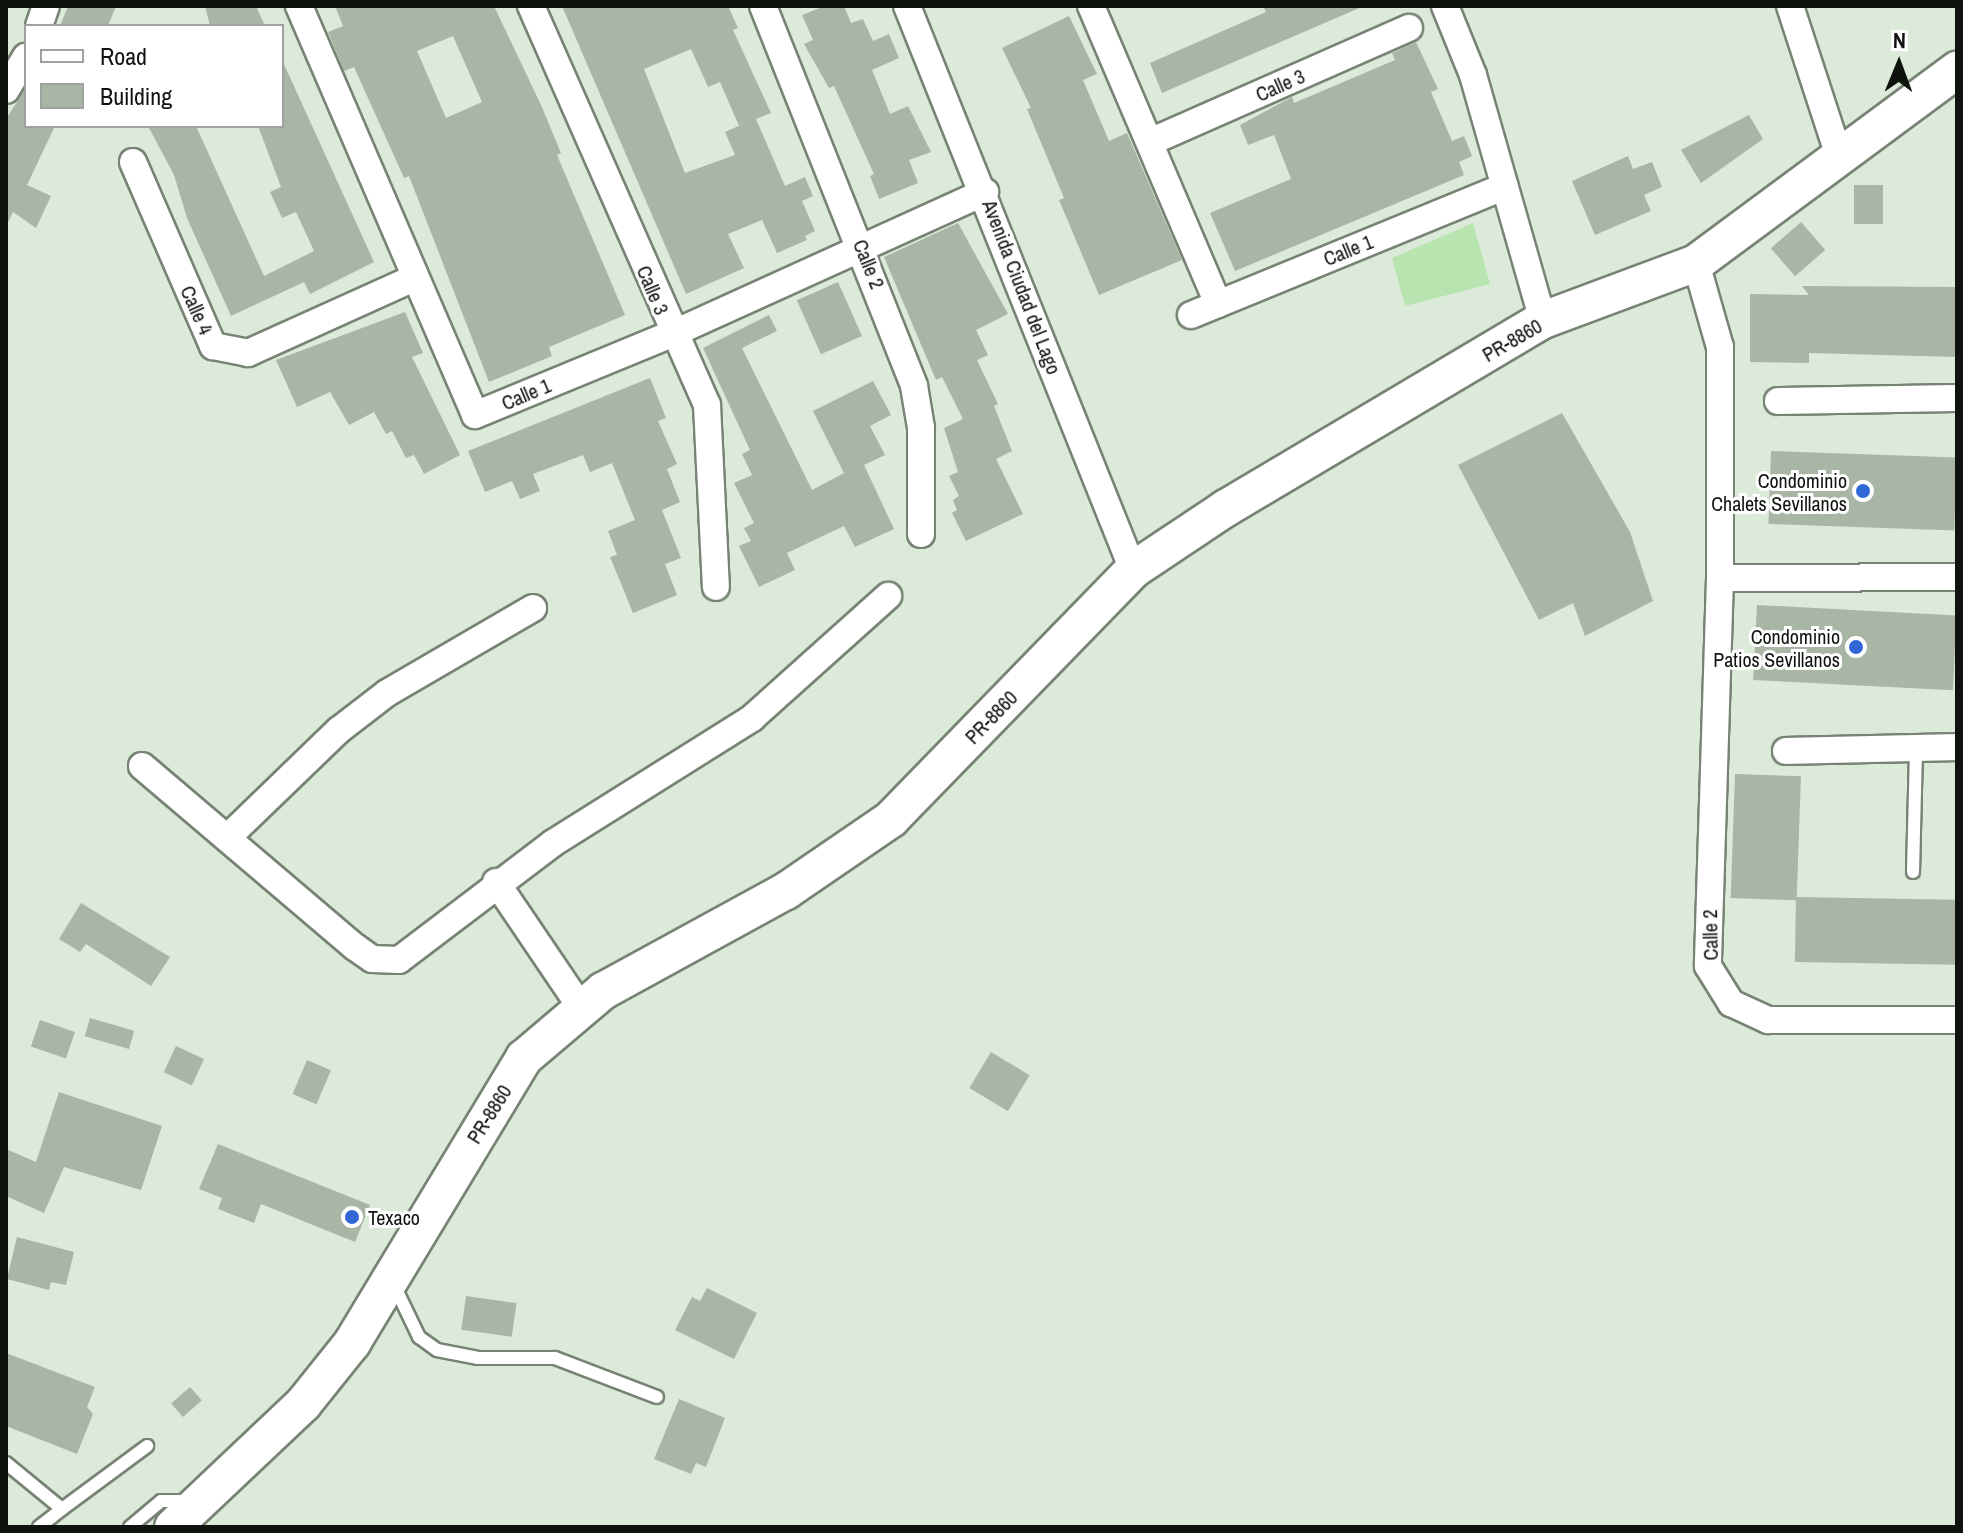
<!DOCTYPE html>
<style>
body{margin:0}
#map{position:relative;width:1963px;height:1533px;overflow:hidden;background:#dcead9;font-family:"Archivo Narrow",sans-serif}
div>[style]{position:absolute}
.green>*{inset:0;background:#b8e4b0}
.building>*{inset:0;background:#a9b6a6;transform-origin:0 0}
.roads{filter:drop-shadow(2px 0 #778374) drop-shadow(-2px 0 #778374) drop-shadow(0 2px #778374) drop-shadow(0 -2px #778374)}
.lane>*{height:12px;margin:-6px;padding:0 6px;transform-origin:6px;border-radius:6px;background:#fff}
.street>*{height:26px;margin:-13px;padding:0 13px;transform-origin:13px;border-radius:13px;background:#fff}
.secondary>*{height:36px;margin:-18px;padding:0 18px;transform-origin:18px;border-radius:18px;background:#fff}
.dots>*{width:22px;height:22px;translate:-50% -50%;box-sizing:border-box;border:4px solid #fff;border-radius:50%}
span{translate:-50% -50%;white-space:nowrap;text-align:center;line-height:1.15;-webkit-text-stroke:6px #fff;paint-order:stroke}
.street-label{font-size:20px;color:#0e130d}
.poi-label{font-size:20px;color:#0e130d}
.right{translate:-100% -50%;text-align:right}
.left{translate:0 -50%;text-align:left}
.frame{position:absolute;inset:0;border:8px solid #0e130d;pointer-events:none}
.legend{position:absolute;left:24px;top:24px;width:260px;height:104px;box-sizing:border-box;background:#fff;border:2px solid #9fa19e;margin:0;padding:10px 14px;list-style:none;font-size:24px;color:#0e130d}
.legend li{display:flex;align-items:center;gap:16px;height:40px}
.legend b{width:40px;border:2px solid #9fa19e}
.north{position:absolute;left:1859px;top:24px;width:80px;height:80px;-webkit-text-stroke:6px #fff;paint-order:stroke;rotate:1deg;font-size:22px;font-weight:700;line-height:32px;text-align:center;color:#0e130d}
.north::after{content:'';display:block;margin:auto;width:28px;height:36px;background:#0e130d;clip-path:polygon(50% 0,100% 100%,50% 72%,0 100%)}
</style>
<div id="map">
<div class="green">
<div style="clip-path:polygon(1473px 223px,1490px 284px,1405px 306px,1392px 258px)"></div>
</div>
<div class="building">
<div style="clip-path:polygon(68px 6px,116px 6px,108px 26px,60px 26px)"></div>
<div style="clip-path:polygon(205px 6px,256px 6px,265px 26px,210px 26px)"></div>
<div style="clip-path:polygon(evenodd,335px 6px,494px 6px,541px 105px,561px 153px,557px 155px,625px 315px,549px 347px,552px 356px,489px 382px,409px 176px,404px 178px,354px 67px,344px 71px,328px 32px,343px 26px,335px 6px,453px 36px,482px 102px,446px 118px,417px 51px,453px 36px)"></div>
<div style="clip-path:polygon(evenodd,562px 6px,728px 6px,738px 28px,733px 30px,771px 113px,756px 119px,785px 186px,805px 177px,813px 196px,802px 201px,815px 231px,805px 236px,807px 240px,777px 253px,762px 220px,728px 234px,744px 268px,686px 294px,562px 6px,691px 49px,708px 87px,720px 82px,739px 126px,752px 120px,725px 132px,735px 155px,685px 173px,644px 69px,691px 49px)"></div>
<div style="clip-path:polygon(825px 6px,844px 6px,851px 23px,863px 19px,873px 41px,889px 34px,899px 58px,872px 70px,890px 114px,908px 106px,931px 152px,909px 160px,918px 183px,879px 199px,870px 176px,874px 174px,834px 86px,829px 88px,804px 44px,813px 40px,802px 15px)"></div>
<div style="clip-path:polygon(1263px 6px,1364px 6px,1162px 93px,1150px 63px,1266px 12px)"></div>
<div style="clip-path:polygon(1069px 16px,1097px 74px,1083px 80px,1109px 141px,1127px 133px,1182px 260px,1099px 295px,1059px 200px,1064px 198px,1027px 109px,1031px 108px,1002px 48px)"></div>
<div style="clip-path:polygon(1416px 42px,1438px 89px,1431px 92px,1452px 141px,1464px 136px,1472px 156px,1459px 162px,1464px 175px,1235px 271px,1210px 213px,1291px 179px,1274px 135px,1248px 145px,1240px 125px,1292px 97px,1294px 103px,1395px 60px,1392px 53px)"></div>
<div style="clip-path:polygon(283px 62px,374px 262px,310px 294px,304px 282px,231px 316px,187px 218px,174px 175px,148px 126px,196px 126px,264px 276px,314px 251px,296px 212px,282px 218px,270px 192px,281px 187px,258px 126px,282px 126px)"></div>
<div style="clip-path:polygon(26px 88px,26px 126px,55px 126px,27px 185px,51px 196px,36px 228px,13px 212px,6px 226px,6px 119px)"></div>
<div style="clip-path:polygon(1749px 115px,1763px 139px,1701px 183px,1681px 150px)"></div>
<div style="clip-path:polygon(1628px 156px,1633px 169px,1652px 162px,1662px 187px,1644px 195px,1651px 211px,1595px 235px,1572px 181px)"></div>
<div style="left:1854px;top:185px;width:29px;height:39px"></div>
<div style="left:1801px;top:222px;width:37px;height:40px;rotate:49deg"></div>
<div style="clip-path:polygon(958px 223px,1008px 314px,976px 330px,988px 355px,977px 360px,998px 404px,994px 406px,1012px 451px,996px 459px,1023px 514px,966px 541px,952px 513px,957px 510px,953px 500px,959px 496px,949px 476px,958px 472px,944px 428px,963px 419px,942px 377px,936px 380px,884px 257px)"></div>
<div style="left:838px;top:282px;width:59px;height:45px;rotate:66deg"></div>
<div style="clip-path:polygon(1802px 286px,1957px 287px,1957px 357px,1809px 353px,1809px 363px,1750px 362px,1750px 294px,1809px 295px)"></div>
<div style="clip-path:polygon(405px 312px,423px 353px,412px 357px,460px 455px,424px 474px,414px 455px,406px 458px,392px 431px,386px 434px,374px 412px,349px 425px,330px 392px,297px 407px,276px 360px)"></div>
<div style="clip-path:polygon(769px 315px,777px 331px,742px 348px,812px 490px,844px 473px,813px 411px,873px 381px,891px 415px,870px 426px,885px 455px,864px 465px,894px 529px,855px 547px,844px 526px,787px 553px,795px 570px,759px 587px,739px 546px,751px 541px,744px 528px,754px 523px,734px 483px,752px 475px,742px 454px,750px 450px,703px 348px)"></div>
<div style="clip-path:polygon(650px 378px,666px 418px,658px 421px,677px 464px,667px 469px,680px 502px,662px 510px,681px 558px,665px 564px,677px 595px,633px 613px,610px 557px,617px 555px,608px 531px,635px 520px,612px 463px,590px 472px,583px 455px,533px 474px,540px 491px,520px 499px,512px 481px,485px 492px,468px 451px)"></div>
<div style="clip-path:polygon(1562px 413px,1630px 532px,1653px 601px,1585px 636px,1573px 603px,1539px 620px,1458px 465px)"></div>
<div style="left:1771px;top:451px;width:186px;height:73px;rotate:2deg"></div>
<div style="left:1757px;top:605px;width:200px;height:75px;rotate:3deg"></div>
<div style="left:1735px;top:774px;width:66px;height:124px;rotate:2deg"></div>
<div style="left:1796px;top:897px;width:161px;height:65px;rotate:1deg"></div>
<div style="clip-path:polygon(81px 903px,170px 957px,151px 986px,86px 944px,80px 952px,59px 939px)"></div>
<div style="left:90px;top:1018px;width:46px;height:19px;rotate:16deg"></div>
<div style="left:40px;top:1020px;width:37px;height:28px;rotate:19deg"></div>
<div style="left:176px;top:1046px;width:31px;height:29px;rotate:25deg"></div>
<div style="left:991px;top:1052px;width:45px;height:42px;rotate:31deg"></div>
<div style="left:307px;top:1060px;width:26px;height:37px;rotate:23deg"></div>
<div style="clip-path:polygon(59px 1092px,162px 1126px,141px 1190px,64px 1167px,44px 1213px,6px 1196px,6px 1149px,36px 1162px)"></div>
<div style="clip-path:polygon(218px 1144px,370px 1205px,355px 1242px,261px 1204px,254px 1223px,218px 1209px,222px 1198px,199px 1189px)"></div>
<div style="clip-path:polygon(17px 1237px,74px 1252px,66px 1285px,51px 1282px,49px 1290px,7px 1279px)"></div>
<div style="clip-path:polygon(707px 1288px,757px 1313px,734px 1359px,675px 1330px,692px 1297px,700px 1301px)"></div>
<div style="left:466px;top:1296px;width:51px;height:34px;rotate:8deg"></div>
<div style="clip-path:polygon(6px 1353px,95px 1387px,87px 1407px,93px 1414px,77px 1454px,6px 1426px)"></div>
<div style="left:190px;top:1387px;width:18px;height:25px;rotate:49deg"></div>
<div style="clip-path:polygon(679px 1399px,725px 1418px,706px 1467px,696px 1463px,691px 1474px,654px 1459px)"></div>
</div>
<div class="roads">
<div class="lane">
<div style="left:1913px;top:872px;width:125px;rotate:-88.6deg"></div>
<div style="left:394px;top:1285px;width:58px;rotate:64.3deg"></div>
<div style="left:419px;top:1337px;width:22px;rotate:36deg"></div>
<div style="left:437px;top:1350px;width:42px;rotate:11deg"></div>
<div style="left:478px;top:1358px;width:77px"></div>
<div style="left:555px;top:1358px;width:109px;rotate:20.9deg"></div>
<div style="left:6px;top:1463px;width:72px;rotate:39.4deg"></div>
<div style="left:62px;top:1509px;width:106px;rotate:-36.5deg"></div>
<div style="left:39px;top:1527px;width:29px;rotate:-38deg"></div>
<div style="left:130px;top:1527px;width:40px;rotate:-40deg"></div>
<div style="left:161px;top:1501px;width:28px"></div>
</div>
<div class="street">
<div style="left:299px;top:6px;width:445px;rotate:66.7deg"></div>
<div style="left:475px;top:415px;width:213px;rotate:-22.4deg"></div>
<div style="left:672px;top:334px;width:344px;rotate:-24.4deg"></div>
<div style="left:531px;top:6px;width:436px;rotate:66.2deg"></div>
<div style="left:707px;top:405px;width:182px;rotate:87.2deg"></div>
<div style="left:763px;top:6px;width:409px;rotate:68.3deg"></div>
<div style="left:914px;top:386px;width:43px;rotate:80.5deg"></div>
<div style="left:921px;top:428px;width:106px;rotate:90deg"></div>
<div style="left:907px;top:6px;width:608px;rotate:68.16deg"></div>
<div style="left:1091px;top:6px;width:324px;rotate:66.9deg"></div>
<div style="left:1445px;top:6px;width:74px;rotate:67.9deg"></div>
<div style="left:1473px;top:75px;width:255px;rotate:74.1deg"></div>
<div style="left:1790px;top:6px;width:161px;rotate:71.9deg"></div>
<div style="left:39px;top:26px;width:21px;rotate:-71deg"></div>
<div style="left:6px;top:90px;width:39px;rotate:-59deg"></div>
<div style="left:1150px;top:142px;width:283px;rotate:-23.8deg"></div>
<div style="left:133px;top:162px;width:201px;rotate:66.5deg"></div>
<div style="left:213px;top:346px;width:36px;rotate:11deg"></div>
<div style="left:248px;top:353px;width:182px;rotate:-24.3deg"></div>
<div style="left:1696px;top:263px;width:87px;rotate:74.1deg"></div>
<div style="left:1720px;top:347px;width:231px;rotate:90deg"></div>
<div style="left:1720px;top:578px;width:388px;rotate:91.8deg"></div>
<div style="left:1708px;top:966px;width:44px;rotate:58.1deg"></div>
<div style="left:1731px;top:1003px;width:41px;rotate:24.7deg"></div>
<div style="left:1768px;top:1020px;width:189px"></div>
<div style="left:1191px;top:315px;width:339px;rotate:-22.3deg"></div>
<div style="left:1778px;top:401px;width:179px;rotate:-1deg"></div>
<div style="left:1720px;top:578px;width:237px;rotate:-0.2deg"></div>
<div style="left:1786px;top:751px;width:171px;rotate:-1.3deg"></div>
<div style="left:142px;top:766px;width:280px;rotate:40.4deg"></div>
<div style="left:355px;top:947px;width:21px;rotate:35deg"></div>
<div style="left:372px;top:959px;width:27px;rotate:2deg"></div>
<div style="left:399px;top:960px;width:193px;rotate:-37.2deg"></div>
<div style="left:553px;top:843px;width:235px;rotate:-32.1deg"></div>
<div style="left:752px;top:718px;width:183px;rotate:-41.9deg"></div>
<div style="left:227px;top:838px;width:156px;rotate:-44deg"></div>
<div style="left:339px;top:730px;width:61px;rotate:-37.6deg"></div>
<div style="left:387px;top:693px;width:169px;rotate:-30.2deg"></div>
<div style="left:496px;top:882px;width:153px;rotate:55.9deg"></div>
</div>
<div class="secondary">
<div style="left:173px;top:1527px;width:180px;rotate:-43.4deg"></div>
<div style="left:304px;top:1403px;width:77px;rotate:-51.3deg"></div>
<div style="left:352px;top:1343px;width:333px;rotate:-58.9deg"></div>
<div style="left:524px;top:1058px;width:104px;rotate:-40.3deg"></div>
<div style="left:603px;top:991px;width:209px;rotate:-28.7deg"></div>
<div style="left:786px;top:891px;width:127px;rotate:-34.4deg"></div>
<div style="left:891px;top:819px;width:347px;rotate:-45.8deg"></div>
<div style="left:1133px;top:570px;width:112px;rotate:-33.7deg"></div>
<div style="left:1226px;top:508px;width:369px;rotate:-30.7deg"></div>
<div style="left:1543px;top:320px;width:163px;rotate:-20.4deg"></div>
<div style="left:1696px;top:263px;width:325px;rotate:-36.5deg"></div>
</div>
</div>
<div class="dots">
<div style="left:1863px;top:491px;background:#3168d7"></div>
<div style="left:1856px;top:647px;background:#3168d7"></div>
<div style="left:352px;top:1217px;background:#3168d7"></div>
</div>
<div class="street-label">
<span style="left:1280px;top:85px;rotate:-24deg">Calle 3</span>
<span style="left:1348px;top:250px;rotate:-22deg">Calle 1</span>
<span style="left:869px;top:264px;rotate:68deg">Calle 2</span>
<span style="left:1022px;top:287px;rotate:69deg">Avenida Ciudad del Lago</span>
<span style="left:653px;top:290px;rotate:67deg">Calle 3</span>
<span style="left:197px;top:310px;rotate:66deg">Calle 4</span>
<span style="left:1512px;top:340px;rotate:-30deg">PR-8860</span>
<span style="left:526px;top:394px;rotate:-23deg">Calle 1</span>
<span style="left:991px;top:717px;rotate:-46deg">PR-8860</span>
<span style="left:1710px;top:935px;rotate:-91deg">Calle 2</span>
<span style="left:489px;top:1114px;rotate:-58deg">PR-8860</span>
</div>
<div class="poi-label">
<span class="right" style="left:1847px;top:492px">Condominio<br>Chalets Sevillanos</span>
<span class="right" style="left:1840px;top:648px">Condominio<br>Patios Sevillanos</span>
<span class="left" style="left:368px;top:1217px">Texaco</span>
</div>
<div class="frame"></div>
<ul class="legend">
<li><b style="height:10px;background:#fff"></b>Road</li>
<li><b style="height:22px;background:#a9b6a6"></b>Building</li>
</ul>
<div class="north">N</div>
</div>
